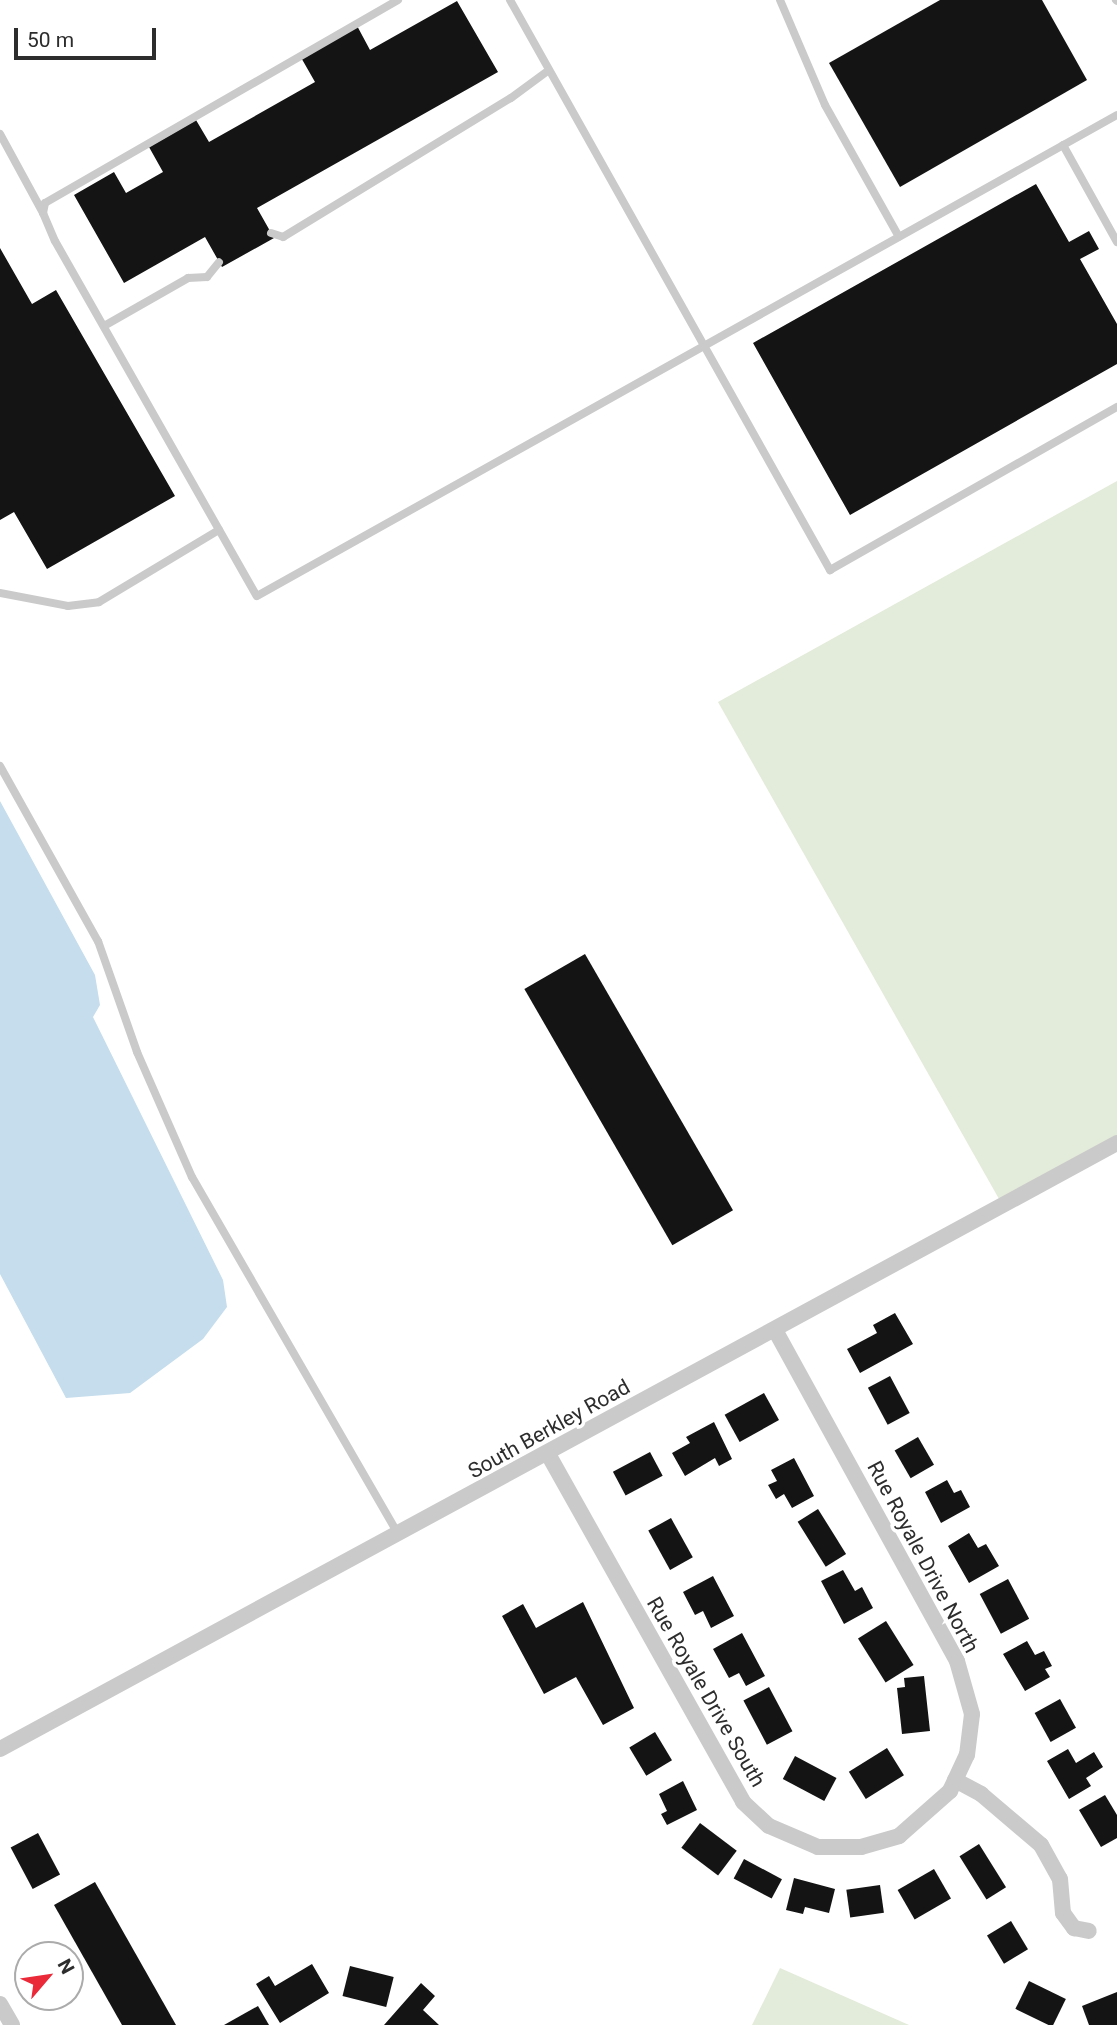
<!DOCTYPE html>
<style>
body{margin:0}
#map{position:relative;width:1117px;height:2025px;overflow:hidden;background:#fff;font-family:Roboto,sans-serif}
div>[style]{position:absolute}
.green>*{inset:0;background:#e3ebda}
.water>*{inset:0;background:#c5ddec}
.building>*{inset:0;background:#141414;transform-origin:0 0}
.lane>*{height:8px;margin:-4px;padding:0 4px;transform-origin:4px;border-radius:4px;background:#cacaca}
.street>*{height:16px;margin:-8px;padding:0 8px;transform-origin:8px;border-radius:8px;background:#cacaca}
span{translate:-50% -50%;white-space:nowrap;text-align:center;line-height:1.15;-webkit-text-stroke:7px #fff;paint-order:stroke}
.street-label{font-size:21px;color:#2d2d2d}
.north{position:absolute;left:14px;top:1941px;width:70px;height:70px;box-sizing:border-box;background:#fff;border:2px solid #ababab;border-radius:50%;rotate:61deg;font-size:19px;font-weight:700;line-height:28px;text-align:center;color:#2d2d2d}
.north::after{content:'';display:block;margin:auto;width:24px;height:32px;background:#ea2939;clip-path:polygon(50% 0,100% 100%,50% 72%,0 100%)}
.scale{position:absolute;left:14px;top:28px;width:142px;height:32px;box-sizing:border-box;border:4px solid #2d2d2d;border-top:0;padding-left:9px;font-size:21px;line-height:24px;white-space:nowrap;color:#2d2d2d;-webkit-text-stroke:5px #fff;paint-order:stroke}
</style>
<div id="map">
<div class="green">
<div style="clip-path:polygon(1117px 481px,1117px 1143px,1003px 1206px,718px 702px)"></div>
<div style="clip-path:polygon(780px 1968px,909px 2025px,752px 2025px)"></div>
</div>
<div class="water">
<div style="clip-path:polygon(0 801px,95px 975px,100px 1005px,93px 1017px,223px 1280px,227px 1307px,203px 1339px,130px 1393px,66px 1398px,0 1274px)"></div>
</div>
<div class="building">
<div style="clip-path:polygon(940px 0,1042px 0,1087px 80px,900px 187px,829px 63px)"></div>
<div style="clip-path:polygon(457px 1px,498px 72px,257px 208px,274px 238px,222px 267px,205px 237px,124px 283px,74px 195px,114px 172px,126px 193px,163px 172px,149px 147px,196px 120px,209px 142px,315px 82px,299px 54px,355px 22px,370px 50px)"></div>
<div style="clip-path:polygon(1036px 184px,1069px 242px,1089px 231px,1099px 249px,1080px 259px,1117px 324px,1117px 364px,850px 515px,753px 343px)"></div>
<div style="clip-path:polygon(0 248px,32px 304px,56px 290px,175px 496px,47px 569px,14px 512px,0 520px)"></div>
<div style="left:585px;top:954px;width:296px;height:70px;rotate:60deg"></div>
<div style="clip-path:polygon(895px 1313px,913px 1344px,860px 1373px,847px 1349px,877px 1333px,873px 1325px)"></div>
<div style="left:890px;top:1376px;width:42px;height:25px;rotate:62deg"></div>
<div style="left:764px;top:1393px;width:31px;height:45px;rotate:61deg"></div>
<div style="clip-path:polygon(714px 1422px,732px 1459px,719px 1466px,715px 1458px,685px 1476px,672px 1453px,690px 1443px,686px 1437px)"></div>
<div style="left:918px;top:1437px;width:32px;height:27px;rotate:60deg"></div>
<div style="left:650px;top:1452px;width:27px;height:42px;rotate:62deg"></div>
<div style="clip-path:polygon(794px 1458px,814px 1496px,792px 1508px,784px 1494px,776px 1499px,768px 1485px,777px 1481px,771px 1470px)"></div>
<div style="clip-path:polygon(947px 1480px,954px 1493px,961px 1490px,970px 1507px,941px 1523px,925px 1492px)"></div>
<div style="left:818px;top:1509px;width:53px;height:24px;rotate:58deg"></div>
<div style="left:671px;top:1518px;width:45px;height:26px;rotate:61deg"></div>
<div style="clip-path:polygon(969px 1533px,978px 1548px,986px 1544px,999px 1566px,969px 1583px,948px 1546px)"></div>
<div style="clip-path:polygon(843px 1570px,855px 1591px,862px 1587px,873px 1608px,844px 1624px,821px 1581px)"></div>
<div style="clip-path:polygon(713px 1576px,734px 1616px,711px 1628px,703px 1611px,695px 1615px,683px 1592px)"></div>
<div style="left:1008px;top:1579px;width:45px;height:32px;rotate:62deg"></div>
<div style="clip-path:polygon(583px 1602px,634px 1708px,603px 1725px,576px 1677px,544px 1694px,502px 1616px,523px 1604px,536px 1628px)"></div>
<div style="left:886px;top:1621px;width:52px;height:33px;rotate:58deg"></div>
<div style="clip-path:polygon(742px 1633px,765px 1676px,746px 1686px,739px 1673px,729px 1678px,713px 1649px)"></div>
<div style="clip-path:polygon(1027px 1641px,1035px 1655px,1044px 1651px,1052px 1666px,1045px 1669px,1050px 1677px,1025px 1691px,1003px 1654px)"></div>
<div style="clip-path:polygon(924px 1676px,930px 1731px,902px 1734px,897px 1688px,905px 1687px,904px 1678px)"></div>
<div style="left:769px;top:1687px;width:50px;height:29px;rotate:62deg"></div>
<div style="left:1060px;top:1699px;width:33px;height:29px;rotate:61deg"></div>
<div style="left:655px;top:1732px;width:33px;height:30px;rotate:59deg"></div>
<div style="left:887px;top:1748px;width:32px;height:45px;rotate:58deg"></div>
<div style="clip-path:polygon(1068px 1749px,1076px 1763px,1094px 1752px,1103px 1767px,1086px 1778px,1091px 1786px,1069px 1799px,1047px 1761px)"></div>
<div style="left:795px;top:1756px;width:47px;height:26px;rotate:28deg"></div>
<div style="clip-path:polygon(683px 1781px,697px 1810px,667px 1825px,661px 1814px,667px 1811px,659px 1794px)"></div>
<div style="clip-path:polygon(1105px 1795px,1117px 1815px,1117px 1838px,1101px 1847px,1079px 1810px)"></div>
<div style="left:700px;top:1823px;width:46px;height:31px;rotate:37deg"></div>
<div style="left:38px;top:1833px;width:47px;height:31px;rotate:62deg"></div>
<div style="left:979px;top:1844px;width:51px;height:23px;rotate:58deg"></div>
<div style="left:744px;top:1859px;width:43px;height:22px;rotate:28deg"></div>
<div style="left:934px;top:1869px;width:34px;height:42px;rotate:60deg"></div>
<div style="clip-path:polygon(794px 1878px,835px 1889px,829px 1913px,805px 1907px,803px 1914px,786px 1910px)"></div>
<div style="clip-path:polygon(95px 1882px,176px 2025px,122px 2025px,54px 1905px)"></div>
<div style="left:880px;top:1885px;width:28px;height:34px;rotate:82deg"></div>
<div style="left:1011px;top:1921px;width:33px;height:28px;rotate:59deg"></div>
<div style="clip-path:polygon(312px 1964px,329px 1993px,280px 2023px,256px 1984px,269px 1976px,275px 1986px)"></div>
<div style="left:350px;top:1966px;width:45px;height:31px;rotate:14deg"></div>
<div style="left:1029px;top:1981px;width:41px;height:31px;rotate:26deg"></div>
<div style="clip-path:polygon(421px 1983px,435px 1996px,423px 2010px,439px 2025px,384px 2025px)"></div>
<div style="clip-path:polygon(1117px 1992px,1117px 2025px,1089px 2025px,1082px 2006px)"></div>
<div style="clip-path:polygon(258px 2006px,269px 2025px,224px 2025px)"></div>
</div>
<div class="lane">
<div style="left:398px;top:0;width:407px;rotate:150.1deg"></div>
<div style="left:45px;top:203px;width:10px;rotate:101deg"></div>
<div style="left:43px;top:213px;width:30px;rotate:67deg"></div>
<div style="left:55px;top:241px;width:408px;rotate:60.4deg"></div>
<div style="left:257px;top:596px;width:985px;rotate:-29.22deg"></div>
<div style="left:510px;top:0;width:654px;rotate:60.69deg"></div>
<div style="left:830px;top:570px;width:330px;rotate:-29.6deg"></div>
<div style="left:780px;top:0;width:114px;rotate:66.8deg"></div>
<div style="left:825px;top:105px;width:151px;rotate:60.7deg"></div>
<div style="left:1116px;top:0;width:1px;rotate:45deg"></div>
<div style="left:0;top:134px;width:90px;rotate:61.4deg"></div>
<div style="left:1063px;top:145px;width:111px;rotate:60.9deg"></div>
<div style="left:271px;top:233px;width:13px;rotate:18deg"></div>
<div style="left:283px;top:237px;width:267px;rotate:-31.4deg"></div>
<div style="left:511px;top:98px;width:47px;rotate:-36.4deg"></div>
<div style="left:104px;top:326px;width:97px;rotate:-29.7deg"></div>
<div style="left:188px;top:278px;width:19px;rotate:-3deg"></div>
<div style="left:207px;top:277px;width:19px;rotate:-51deg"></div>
<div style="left:0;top:593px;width:69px;rotate:10.8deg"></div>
<div style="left:68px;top:606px;width:31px;rotate:-7deg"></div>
<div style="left:99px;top:602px;width:140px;rotate:-31deg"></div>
<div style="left:0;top:766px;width:201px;rotate:60.8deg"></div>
<div style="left:98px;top:941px;width:118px;rotate:70.6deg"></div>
<div style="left:137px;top:1052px;width:137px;rotate:66.3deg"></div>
<div style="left:192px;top:1177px;width:414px;rotate:60deg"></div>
</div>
<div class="street">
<div style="left:548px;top:1454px;width:399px;rotate:60.7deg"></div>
<div style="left:743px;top:1802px;width:35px;rotate:43deg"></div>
<div style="left:769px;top:1826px;width:53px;rotate:23.2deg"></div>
<div style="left:818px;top:1847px;width:43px"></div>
<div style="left:861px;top:1847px;width:40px;rotate:-16deg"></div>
<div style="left:899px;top:1836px;width:68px;rotate:-41.4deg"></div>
<div style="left:950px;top:1791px;width:40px;rotate:-65deg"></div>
<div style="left:967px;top:1755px;width:41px;rotate:-83deg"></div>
<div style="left:972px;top:1714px;width:55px;rotate:-105.8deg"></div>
<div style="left:957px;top:1661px;width:378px;rotate:-118.8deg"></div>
<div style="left:0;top:1749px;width:1271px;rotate:-28.48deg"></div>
<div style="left:955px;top:1780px;width:30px;rotate:28deg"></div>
<div style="left:981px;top:1794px;width:79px;rotate:40.4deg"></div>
<div style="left:1041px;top:1845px;width:39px;rotate:61deg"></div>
<div style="left:1060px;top:1879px;width:34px;rotate:85deg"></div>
<div style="left:1063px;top:1913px;width:19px;rotate:54deg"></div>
<div style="left:1074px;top:1928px;width:15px;rotate:11deg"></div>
<div style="left:0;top:2004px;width:24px;rotate:60deg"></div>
</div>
<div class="street-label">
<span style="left:549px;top:1429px;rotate:-29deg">South Berkley Road</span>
<span style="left:923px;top:1557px;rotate:62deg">Rue Royale Drive North</span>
<span style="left:706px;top:1692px;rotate:60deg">Rue Royale Drive South</span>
</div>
<div class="north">N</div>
<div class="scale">50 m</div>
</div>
